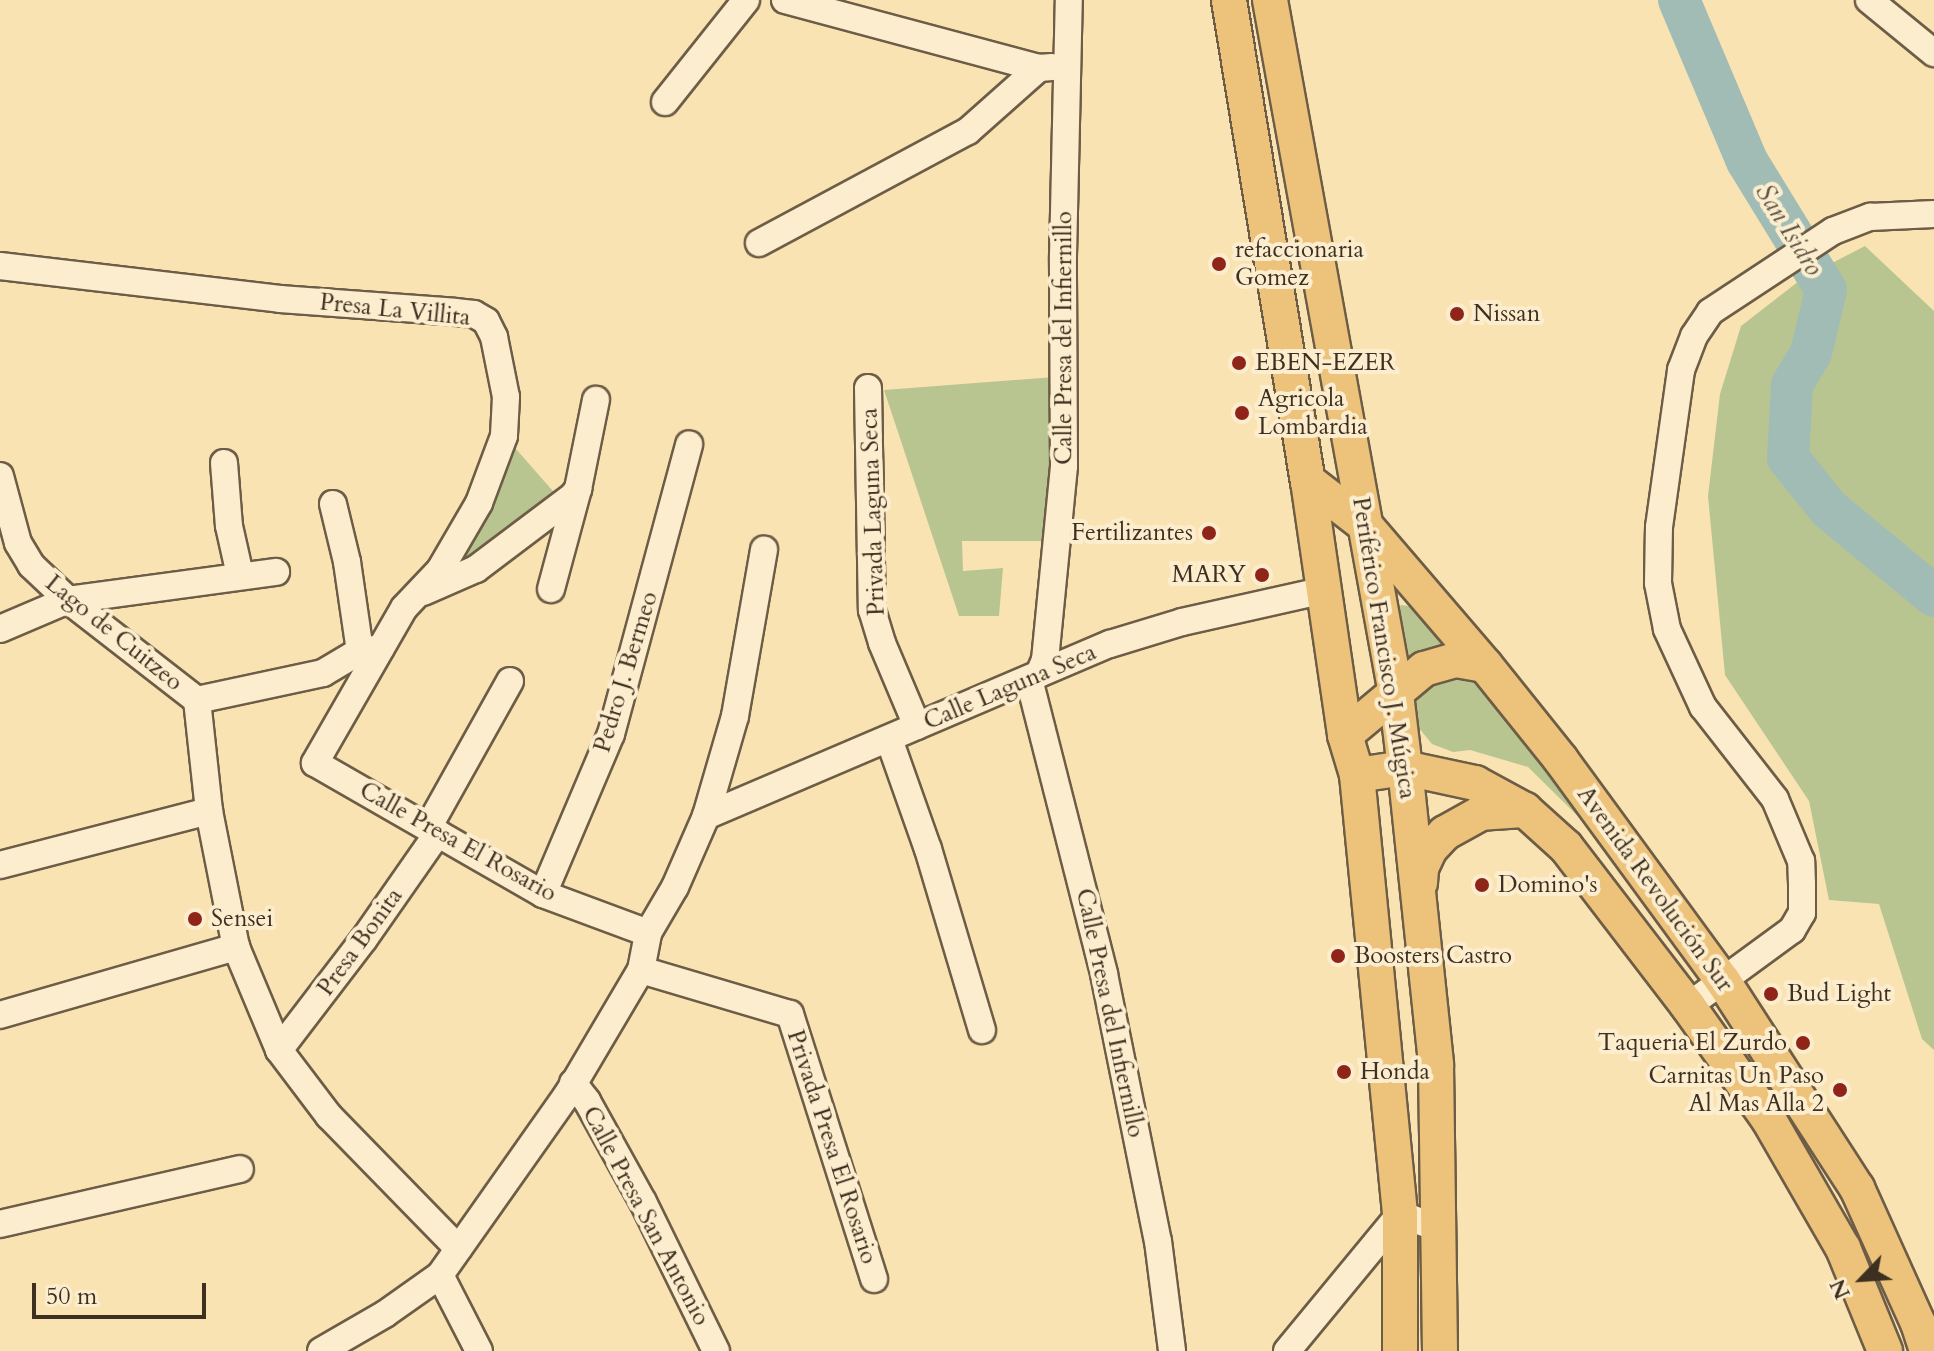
<!DOCTYPE html>
<meta charset="utf-8">
<style>
body{margin:0}
#map{position:relative;width:1934px;height:1351px;overflow:hidden;background:#fae3b3;font-family:Cardo,serif}
div>[style]{position:absolute}
.green>*{inset:0;background:#b9c590}
.river>*{height:42px;margin:-21px;padding:0 21px;transform-origin:21px;border-radius:21px;background:#a1bcb5}
.roads{filter:drop-shadow(2px 0 #6d5d46) drop-shadow(-2px 0 #6d5d46) drop-shadow(0 2px #6d5d46) drop-shadow(0 -2px #6d5d46)}
.minor>*{height:26px;margin:-13px;padding:0 13px;transform-origin:13px;border-radius:13px;background:#fcedce}
.major>*{height:34px;margin:-17px;padding:0 17px;transform-origin:17px;border-radius:17px;background:#edc27a}
.dots>*{width:22px;height:22px;translate:-50% -50%;box-sizing:border-box;border:4px solid #fcedce;border-radius:50%}
span{translate:-50% -50%;white-space:nowrap;text-align:center;line-height:1.15;-webkit-text-stroke:8px #fcedce;paint-order:stroke}
.poi-label{font-size:24px;color:#3e3021}
.left{translate:0 -50%;text-align:left}
.right{translate:-100% -50%;text-align:right}
.street-label{font-size:24px;color:#3e3021}
.water-label{font-size:26px;color:#575346;font-style:italic}
.north{position:absolute;left:1822px;top:1239px;width:80px;height:80px;-webkit-text-stroke:6px #fcedce;paint-order:stroke;rotate:245deg;font-size:22px;font-weight:700;line-height:32px;text-align:center;color:#3e3021}
.north::after{content:'';display:block;margin:auto;width:28px;height:36px;background:#3e3021;clip-path:polygon(50% 0,100% 100%,50% 72%,0 100%)}
.scale{position:absolute;left:32px;top:1283px;width:174px;height:36px;box-sizing:border-box;border:4px solid #3e3021;border-top:0;padding-left:10px;font-size:24px;line-height:28px;white-space:nowrap;color:#3e3021;-webkit-text-stroke:6px #fcedce;paint-order:stroke}
</style>
<div id="map">
<div class="green">
<div style="clip-path:polygon(1865px 246px,1934px 311px,1934px 1050px,1922px 1039px,1879px 904px,1829px 900px,1809px 801px,1725px 675px,1708px 496px,1720px 394px,1741px 326px,1803px 278px)"></div>
<div style="clip-path:polygon(1055px 377px,1056px 464px,1043px 541px,962px 541px,963px 571px,1003px 568px,999px 616px,959px 616px,884px 390px)"></div>
<div style="clip-path:polygon(509px 441px,559px 498px,441px 578px)"></div>
<div style="clip-path:polygon(1401px 605px,1415px 607px,1463px 654px,1602px 840px,1528px 767px,1470px 750px,1453px 752px,1432px 744px,1418px 727px,1413px 714px,1393px 617px)"></div>
</div>
<div class="river">
<div style="left:1679px;top:0;width:175px;rotate:67.1deg"></div>
<div style="left:1747px;top:161px;width:151px;rotate:58.5deg"></div>
<div style="left:1826px;top:290px;width:65px;rotate:103.4deg"></div>
<div style="left:1811px;top:353px;width:37px;rotate:121deg"></div>
<div style="left:1792px;top:385px;width:73px;rotate:93.1deg"></div>
<div style="left:1788px;top:458px;width:65px;rotate:51.2deg"></div>
<div style="left:1829px;top:509px;width:136px;rotate:39.6deg"></div>
</div>
<div class="roads">
<div class="minor">
<div style="left:785px;top:0;width:263px;rotate:15deg"></div>
<div style="left:1039px;top:68px;width:13px;rotate:-4deg"></div>
<div style="left:1869px;top:0;width:84px;rotate:39.2deg"></div>
<div style="left:665px;top:102px;width:130px;rotate:-51.5deg"></div>
<div style="left:759px;top:243px;width:237px;rotate:-28.2deg"></div>
<div style="left:968px;top:131px;width:95px;rotate:-41.6deg"></div>
<div style="left:0;top:266px;width:282px;rotate:6.7deg"></div>
<div style="left:280px;top:299px;width:175px;rotate:4.2deg"></div>
<div style="left:455px;top:312px;width:19px;rotate:6deg"></div>
<div style="left:474px;top:314px;width:14px;rotate:30deg"></div>
<div style="left:486px;top:321px;width:18px;rotate:63deg"></div>
<div style="left:494px;top:337px;width:61px;rotate:78.7deg"></div>
<div style="left:506px;top:397px;width:39px;rotate:93deg"></div>
<div style="left:504px;top:436px;width:72px;rotate:110.5deg"></div>
<div style="left:479px;top:503px;width:78px;rotate:120.2deg"></div>
<div style="left:440px;top:570px;width:52px;rotate:133.5deg"></div>
<div style="left:404px;top:608px;width:179px;rotate:119.9deg"></div>
<div style="left:315px;top:763px;width:263px;rotate:29.9deg"></div>
<div style="left:543px;top:894px;width:112px;rotate:20.4deg"></div>
<div style="left:868px;top:388px;width:222px;rotate:89deg"></div>
<div style="left:872px;top:610px;width:34px;rotate:73deg"></div>
<div style="left:882px;top:643px;width:90px;rotate:67.1deg"></div>
<div style="left:224px;top:463px;width:63px;rotate:85.5deg"></div>
<div style="left:229px;top:526px;width:50px;rotate:77.3deg"></div>
<div style="left:0;top:476px;width:69px;rotate:75deg"></div>
<div style="left:18px;top:543px;width:26px;rotate:59deg"></div>
<div style="left:31px;top:565px;width:51px;rotate:43.4deg"></div>
<div style="left:68px;top:600px;width:163px;rotate:37.8deg"></div>
<div style="left:333px;top:504px;width:60px;rotate:76.4deg"></div>
<div style="left:347px;top:562px;width:90px;rotate:81.7deg"></div>
<div style="left:551px;top:589px;width:104px;rotate:-74.9deg"></div>
<div style="left:423px;top:592px;width:58px;rotate:-23.5deg"></div>
<div style="left:476px;top:569px;width:121px;rotate:-37deg"></div>
<div style="left:573px;top:496px;width:9px;rotate:-54deg"></div>
<div style="left:578px;top:489px;width:91px;rotate:-78.6deg"></div>
<div style="left:0;top:629px;width:74px;rotate:-23.1deg"></div>
<div style="left:68px;top:600px;width:210px;rotate:-7.7deg"></div>
<div style="left:1039px;top:674px;width:15px;rotate:-67deg"></div>
<div style="left:1045px;top:660px;width:195px;rotate:-84.4deg"></div>
<div style="left:1064px;top:466px;width:210px;rotate:-90.3deg"></div>
<div style="left:1063px;top:256px;width:256px;rotate:-88.7deg"></div>
<div style="left:1029px;top:679px;width:304px;rotate:75.7deg"></div>
<div style="left:1104px;top:974px;width:272px;rotate:78.6deg"></div>
<div style="left:1158px;top:1241px;width:111px;rotate:82.7deg"></div>
<div style="left:197px;top:700px;width:112px;rotate:83.8deg"></div>
<div style="left:209px;top:811px;width:139px;rotate:78.8deg"></div>
<div style="left:236px;top:947px;width:112px;rotate:67.3deg"></div>
<div style="left:279px;top:1050px;width:83px;rotate:52.9deg"></div>
<div style="left:329px;top:1116px;width:185px;rotate:45.7deg"></div>
<div style="left:197px;top:700px;width:129px;rotate:-12.1deg"></div>
<div style="left:323px;top:673px;width:43px;rotate:-30.7deg"></div>
<div style="left:360px;top:651px;width:21px;rotate:-8deg"></div>
<div style="left:889px;top:739px;width:117px;rotate:70.5deg"></div>
<div style="left:928px;top:849px;width:189px;rotate:73.4deg"></div>
<div style="left:706px;top:816px;width:439px;rotate:-23.1deg"></div>
<div style="left:1110px;top:644px;width:75px;rotate:-17deg"></div>
<div style="left:1182px;top:622px;width:147px;rotate:-12.6deg"></div>
<div style="left:429px;top:826px;width:166px;rotate:-60.8deg"></div>
<div style="left:0;top:865px;width:216px;rotate:-14.5deg"></div>
<div style="left:543px;top:894px;width:174px;rotate:-67deg"></div>
<div style="left:611px;top:734px;width:300px;rotate:-74.9deg"></div>
<div style="left:641px;top:970px;width:155px;rotate:16.5deg"></div>
<div style="left:790px;top:1014px;width:278px;rotate:72.4deg"></div>
<div style="left:1688px;top:1006px;width:129px;rotate:-36.2deg"></div>
<div style="left:1792px;top:930px;width:20px;rotate:-60deg"></div>
<div style="left:1802px;top:913px;width:29px;rotate:-90deg"></div>
<div style="left:1802px;top:884px;width:23px;rotate:-92deg"></div>
<div style="left:1801px;top:861px;width:67px;rotate:-112.8deg"></div>
<div style="left:1775px;top:799px;width:117px;rotate:-128deg"></div>
<div style="left:1703px;top:707px;width:86px;rotate:-114.8deg"></div>
<div style="left:1667px;top:629px;width:47px;rotate:-101.1deg"></div>
<div style="left:1658px;top:583px;width:56px;rotate:-89deg"></div>
<div style="left:1659px;top:527px;width:159px;rotate:-82deg"></div>
<div style="left:1681px;top:370px;width:36px;rotate:-69deg"></div>
<div style="left:1694px;top:336px;width:29px;rotate:-56deg"></div>
<div style="left:1710px;top:312px;width:147px;rotate:-33.4deg"></div>
<div style="left:1833px;top:231px;width:40px;rotate:-21deg"></div>
<div style="left:1870px;top:217px;width:64px;rotate:-2.7deg"></div>
<div style="left:0;top:1015px;width:246px;rotate:-16.1deg"></div>
<div style="left:279px;top:1050px;width:140px;rotate:-52.6deg"></div>
<div style="left:364px;top:939px;width:129px;rotate:-55.1deg"></div>
<div style="left:573px;top:1083px;width:23px;rotate:52deg"></div>
<div style="left:587px;top:1101px;width:115px;rotate:61deg"></div>
<div style="left:643px;top:1202px;width:166px;rotate:63.9deg"></div>
<div style="left:0;top:1224px;width:246px;rotate:-12.9deg"></div>
<div style="left:440px;top:1275px;width:85px;rotate:62.8deg"></div>
<div style="left:321px;top:1351px;width:74px;rotate:-30deg"></div>
<div style="left:385px;top:1314px;width:67px;rotate:-35.3deg"></div>
<div style="left:440px;top:1275px;width:220px;rotate:-54.8deg"></div>
<div style="left:567px;top:1095px;width:145px;rotate:-59.4deg"></div>
<div style="left:641px;top:970px;width:38px;rotate:-79deg"></div>
<div style="left:648px;top:933px;width:53px;rotate:-59.6deg"></div>
<div style="left:675px;top:887px;width:77px;rotate:-66.4deg"></div>
<div style="left:706px;top:816px;width:104px;rotate:-73.8deg"></div>
<div style="left:735px;top:716px;width:169px;rotate:-80.1deg"></div>
<div style="left:1287px;top:1351px;width:178px;rotate:-50.5deg"></div>
<div style="left:1400px;top:1214px;width:43px;rotate:20.6deg"></div>
</div>
<div class="major">
<div style="left:1229px;top:0;width:487px;rotate:80.7deg"></div>
<div style="left:1308px;top:481px;width:257px;rotate:81.7deg"></div>
<div style="left:1345px;top:735px;width:42px;rotate:73.3deg"></div>
<div style="left:1357px;top:775px;width:441px;rotate:84.4deg"></div>
<div style="left:1400px;top:1214px;width:137px;rotate:90deg"></div>
<div style="left:1270px;top:0;width:705px;rotate:79.71deg"></div>
<div style="left:1396px;top:694px;width:75px;rotate:83.1deg"></div>
<div style="left:1405px;top:768px;width:299px;rotate:84deg"></div>
<div style="left:1436px;top:1065px;width:286px;rotate:89.2deg"></div>
<div style="left:1308px;top:481px;width:72px;rotate:37.7deg"></div>
<div style="left:1365px;top:525px;width:184px;rotate:49.4deg"></div>
<div style="left:1485px;top:665px;width:122px;rotate:51.3deg"></div>
<div style="left:1561px;top:760px;width:274px;rotate:53.8deg"></div>
<div style="left:1723px;top:981px;width:247px;rotate:57.1deg"></div>
<div style="left:1857px;top:1188px;width:148px;rotate:65.7deg"></div>
<div style="left:1918px;top:1323px;width:29px;rotate:72deg"></div>
<div style="left:1345px;top:735px;width:103px;rotate:-39.9deg"></div>
<div style="left:1424px;top:669px;width:33px;rotate:-16deg"></div>
<div style="left:1456px;top:660px;width:29px;rotate:10deg"></div>
<div style="left:1357px;top:775px;width:49px;rotate:-8.3deg"></div>
<div style="left:1405px;top:768px;width:72px;rotate:12.1deg"></div>
<div style="left:1475px;top:783px;width:57px;rotate:28.4deg"></div>
<div style="left:1525px;top:810px;width:55px;rotate:42.1deg"></div>
<div style="left:1566px;top:847px;width:200px;rotate:52.5deg"></div>
<div style="left:1688px;top:1006px;width:140px;rotate:54.6deg"></div>
<div style="left:1769px;top:1120px;width:148px;rotate:60deg"></div>
<div style="left:1843px;top:1248px;width:111px;rotate:67.8deg"></div>
<div style="left:1420px;top:883px;width:15px;rotate:-86deg"></div>
<div style="left:1421px;top:868px;width:21px;rotate:-65deg"></div>
<div style="left:1430px;top:849px;width:22px;rotate:-47deg"></div>
<div style="left:1445px;top:833px;width:41px;rotate:-29.1deg"></div>
<div style="left:1481px;top:813px;width:44px;rotate:-3.9deg"></div>
</div>
</div>
<div class="dots">
<div style="left:1219px;top:264px;background:#8f2418"></div>
<div style="left:1457px;top:314px;background:#8f2418"></div>
<div style="left:1239px;top:363px;background:#8f2418"></div>
<div style="left:1242px;top:413px;background:#8f2418"></div>
<div style="left:1209px;top:533px;background:#8f2418"></div>
<div style="left:1262px;top:575px;background:#8f2418"></div>
<div style="left:1482px;top:885px;background:#8f2418"></div>
<div style="left:195px;top:919px;background:#8f2418"></div>
<div style="left:1338px;top:956px;background:#8f2418"></div>
<div style="left:1771px;top:994px;background:#8f2418"></div>
<div style="left:1803px;top:1043px;background:#8f2418"></div>
<div style="left:1344px;top:1072px;background:#8f2418"></div>
<div style="left:1840px;top:1090px;background:#8f2418"></div>
</div>
<div class="poi-label">
<span class="left" style="left:1235px;top:264px">refaccionaria<br>Gomez</span>
<span class="left" style="left:1473px;top:314px">Nissan</span>
<span class="left" style="left:1255px;top:363px">EBEN-EZER</span>
<span class="left" style="left:1258px;top:413px">Agricola<br>Lombardia</span>
<span class="right" style="left:1193px;top:533px">Fertilizantes</span>
<span class="right" style="left:1246px;top:575px">MARY</span>
<span class="left" style="left:1498px;top:885px">Domino's</span>
<span class="left" style="left:211px;top:919px">Sensei</span>
<span class="left" style="left:1354px;top:956px">Boosters Castro</span>
<span class="left" style="left:1787px;top:994px">Bud Light</span>
<span class="right" style="left:1787px;top:1043px">Taqueria El Zurdo</span>
<span class="left" style="left:1360px;top:1072px">Honda</span>
<span class="right" style="left:1824px;top:1090px">Carnitas Un Paso<br>Al Mas Alla 2</span>
</div>
<div class="street-label">
<span style="left:395px;top:310px;rotate:6deg">Presa La Villita</span>
<span style="left:1064px;top:338px;rotate:-90deg">Calle Presa del Infiernillo</span>
<span style="left:873px;top:512px;rotate:-92deg">Privada Laguna Seca</span>
<span style="left:114px;top:633px;rotate:39deg">Lago de Cuitzeo</span>
<span style="left:1384px;top:648px;rotate:81deg">Periférico Francisco J. Múgica</span>
<span style="left:626px;top:672px;rotate:-73deg">Pedro J. Bermeo</span>
<span style="left:1010px;top:687px;rotate:-23deg">Calle Laguna Seca</span>
<span style="left:458px;top:842px;rotate:29deg">Calle Presa El Rosario</span>
<span style="left:1655px;top:889px;rotate:54deg">Avenida Revolución Sur</span>
<span style="left:360px;top:942px;rotate:-54deg">Presa Bonita</span>
<span style="left:1110px;top:1013px;rotate:78deg">Calle Presa del Infiernillo</span>
<span style="left:832px;top:1147px;rotate:72deg">Privada Presa El Rosario</span>
<span style="left:646px;top:1216px;rotate:62deg">Calle Presa San Antonio</span>
</div>
<div class="water-label">
<span style="left:1789px;top:230px;rotate:58deg">San Isidro</span>
</div>
<div class="north">N</div>
<div class="scale">50 m</div>
</div>
